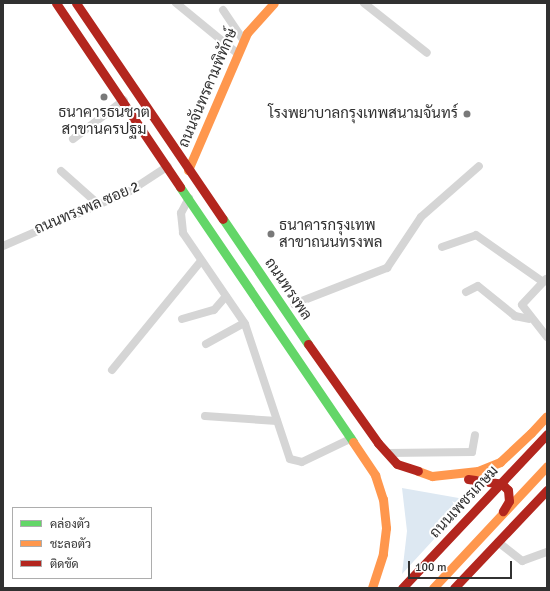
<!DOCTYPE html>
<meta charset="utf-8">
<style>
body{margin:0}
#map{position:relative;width:550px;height:591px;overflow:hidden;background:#fff;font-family:Signika,Sarabun,sans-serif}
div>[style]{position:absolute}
.water>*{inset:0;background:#dde8f2}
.street>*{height:8px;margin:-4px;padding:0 4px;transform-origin:4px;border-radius:4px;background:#d5d5d5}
.fast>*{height:9px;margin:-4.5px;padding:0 4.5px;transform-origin:4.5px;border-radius:4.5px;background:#63d668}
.slow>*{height:9px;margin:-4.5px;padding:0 4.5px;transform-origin:4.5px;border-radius:4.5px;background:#ff974d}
.jam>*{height:9px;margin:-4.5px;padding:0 4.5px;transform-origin:4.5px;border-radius:4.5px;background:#b3261e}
.jam-bridge>*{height:9px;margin:-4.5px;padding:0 4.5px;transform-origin:4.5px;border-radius:4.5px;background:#b3261e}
.dots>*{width:11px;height:11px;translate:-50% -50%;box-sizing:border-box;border:2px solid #fff;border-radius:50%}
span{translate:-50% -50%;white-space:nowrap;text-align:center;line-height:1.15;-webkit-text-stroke:4px #fff;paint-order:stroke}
.street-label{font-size:15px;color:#313131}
.poi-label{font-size:15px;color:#313131}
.right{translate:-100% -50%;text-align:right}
.left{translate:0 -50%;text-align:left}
.frame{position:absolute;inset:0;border:4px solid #313131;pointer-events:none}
.legend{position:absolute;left:12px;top:507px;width:140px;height:72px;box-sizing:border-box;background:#fff;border:1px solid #adadad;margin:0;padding:5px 7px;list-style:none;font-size:12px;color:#313131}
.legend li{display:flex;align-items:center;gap:8px;height:20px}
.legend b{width:20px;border:1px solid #adadad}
.scale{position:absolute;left:408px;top:561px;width:104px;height:18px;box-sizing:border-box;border:2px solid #313131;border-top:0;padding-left:5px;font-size:12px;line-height:14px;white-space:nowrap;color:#313131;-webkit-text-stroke:3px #fff;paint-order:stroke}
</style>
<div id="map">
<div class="water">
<div style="clip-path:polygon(402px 488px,470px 500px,402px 574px,407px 531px)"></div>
</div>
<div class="street">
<div style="left:176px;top:3px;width:79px;rotate:39.3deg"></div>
<div style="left:364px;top:3px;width:80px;rotate:38.4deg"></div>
<div style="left:223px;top:10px;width:36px;rotate:56deg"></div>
<div style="left:73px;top:139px;width:64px;rotate:-37.4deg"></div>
<div style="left:61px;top:171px;width:50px;rotate:41.7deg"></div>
<div style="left:189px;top:198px;width:17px;rotate:118deg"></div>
<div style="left:181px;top:213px;width:20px;rotate:84deg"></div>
<div style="left:183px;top:233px;width:110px;rotate:55.7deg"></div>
<div style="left:245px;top:324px;width:142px;rotate:71.6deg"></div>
<div style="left:290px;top:459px;width:12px;rotate:14deg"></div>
<div style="left:302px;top:462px;width:55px;rotate:-25.6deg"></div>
<div style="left:3px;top:246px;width:138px;rotate:-23.4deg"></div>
<div style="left:130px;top:191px;width:45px;rotate:-33.3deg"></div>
<div style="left:442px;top:247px;width:36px;rotate:-19deg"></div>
<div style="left:476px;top:235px;width:82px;rotate:35deg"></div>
<div style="left:546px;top:279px;width:35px;rotate:133deg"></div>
<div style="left:522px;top:305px;width:41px;rotate:52deg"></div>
<div style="left:466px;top:292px;width:13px;rotate:-27deg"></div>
<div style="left:478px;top:286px;width:48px;rotate:39deg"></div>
<div style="left:515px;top:316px;width:14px;rotate:12deg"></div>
<div style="left:294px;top:304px;width:100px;rotate:-21.2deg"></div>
<div style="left:387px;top:268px;width:61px;rotate:-56.3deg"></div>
<div style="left:421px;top:217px;width:77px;rotate:-41.3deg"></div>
<div style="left:182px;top:319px;width:33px;rotate:-16deg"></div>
<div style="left:214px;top:310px;width:18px;rotate:-49deg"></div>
<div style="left:206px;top:344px;width:43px;rotate:-28.9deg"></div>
<div style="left:112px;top:370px;width:141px;rotate:-50.8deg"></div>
<div style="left:205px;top:416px;width:72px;rotate:4deg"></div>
<div style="left:388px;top:453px;width:84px;rotate:-0.7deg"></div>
<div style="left:472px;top:452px;width:17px;rotate:-80deg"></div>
<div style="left:498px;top:542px;width:31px;rotate:38deg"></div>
<div style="left:522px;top:561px;width:27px;rotate:-20deg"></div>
</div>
<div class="fast">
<div style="left:180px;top:187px;width:308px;rotate:55.8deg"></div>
<div style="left:223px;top:219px;width:151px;rotate:55.8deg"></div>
</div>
<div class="slow">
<div style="left:188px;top:170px;width:149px;rotate:-66.7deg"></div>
<div style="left:247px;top:33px;width:40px;rotate:-48deg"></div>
<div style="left:531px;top:433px;width:23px;rotate:-47deg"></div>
<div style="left:353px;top:442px;width:40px;rotate:56deg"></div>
<div style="left:375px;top:475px;width:25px;rotate:72deg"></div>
<div style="left:383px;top:499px;width:29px;rotate:84deg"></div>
<div style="left:386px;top:528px;width:26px;rotate:97deg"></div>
<div style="left:383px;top:554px;width:36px;rotate:108deg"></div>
<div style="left:418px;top:471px;width:15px;rotate:20deg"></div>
<div style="left:432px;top:476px;width:46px;rotate:-6.2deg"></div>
<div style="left:478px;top:471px;width:24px;rotate:-22deg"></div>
<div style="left:500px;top:462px;width:42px;rotate:-43.1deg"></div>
<div style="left:433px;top:588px;width:167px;rotate:-46.9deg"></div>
</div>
<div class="jam">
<div style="left:56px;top:3px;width:222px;rotate:56deg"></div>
<div style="left:76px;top:3px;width:261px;rotate:55.8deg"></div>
<div style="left:308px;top:344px;width:121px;rotate:54.7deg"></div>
<div style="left:378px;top:443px;width:28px;rotate:48deg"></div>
<div style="left:397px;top:464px;width:22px;rotate:18deg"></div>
<div style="left:468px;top:479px;width:34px;rotate:8deg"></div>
<div style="left:502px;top:484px;width:8px;rotate:45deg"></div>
<div style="left:508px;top:490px;width:11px;rotate:85deg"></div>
<div style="left:509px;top:501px;width:12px;rotate:121deg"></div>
<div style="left:454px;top:588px;width:135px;rotate:-46.5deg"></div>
</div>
<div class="jam-bridge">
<div style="left:402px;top:588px;width:212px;rotate:-46.7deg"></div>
</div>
<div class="dots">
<div style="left:104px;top:97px;background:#797979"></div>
<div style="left:467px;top:114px;background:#797979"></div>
<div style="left:271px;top:234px;background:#797979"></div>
</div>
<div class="street-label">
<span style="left:208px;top:88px;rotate:-67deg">ถนนจันทรคามพิทักษ์</span>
<span style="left:87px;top:208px;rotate:-23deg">ถนนทรงพล ซอย 2</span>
<span style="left:288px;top:289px;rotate:56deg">ถนนทรงพล</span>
<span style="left:464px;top:502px;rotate:-47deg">ถนนเพชรเกษม</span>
</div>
<div class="poi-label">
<span style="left:104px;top:121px">ธนาคารธนชาต<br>สาขานครปฐม</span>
<span class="right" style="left:458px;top:114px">โรงพยาบาลกรุงเทพสนามจันทร์</span>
<span class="left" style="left:279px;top:234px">ธนาคารกรุงเทพ<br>สาขาถนนทรงพล</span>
</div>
<div class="frame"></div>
<ul class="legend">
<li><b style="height:5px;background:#63d668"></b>คล่องตัว</li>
<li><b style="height:5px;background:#ff974d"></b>ชะลอตัว</li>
<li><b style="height:5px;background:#b3261e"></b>ติดขัด</li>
</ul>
<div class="scale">100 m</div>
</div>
